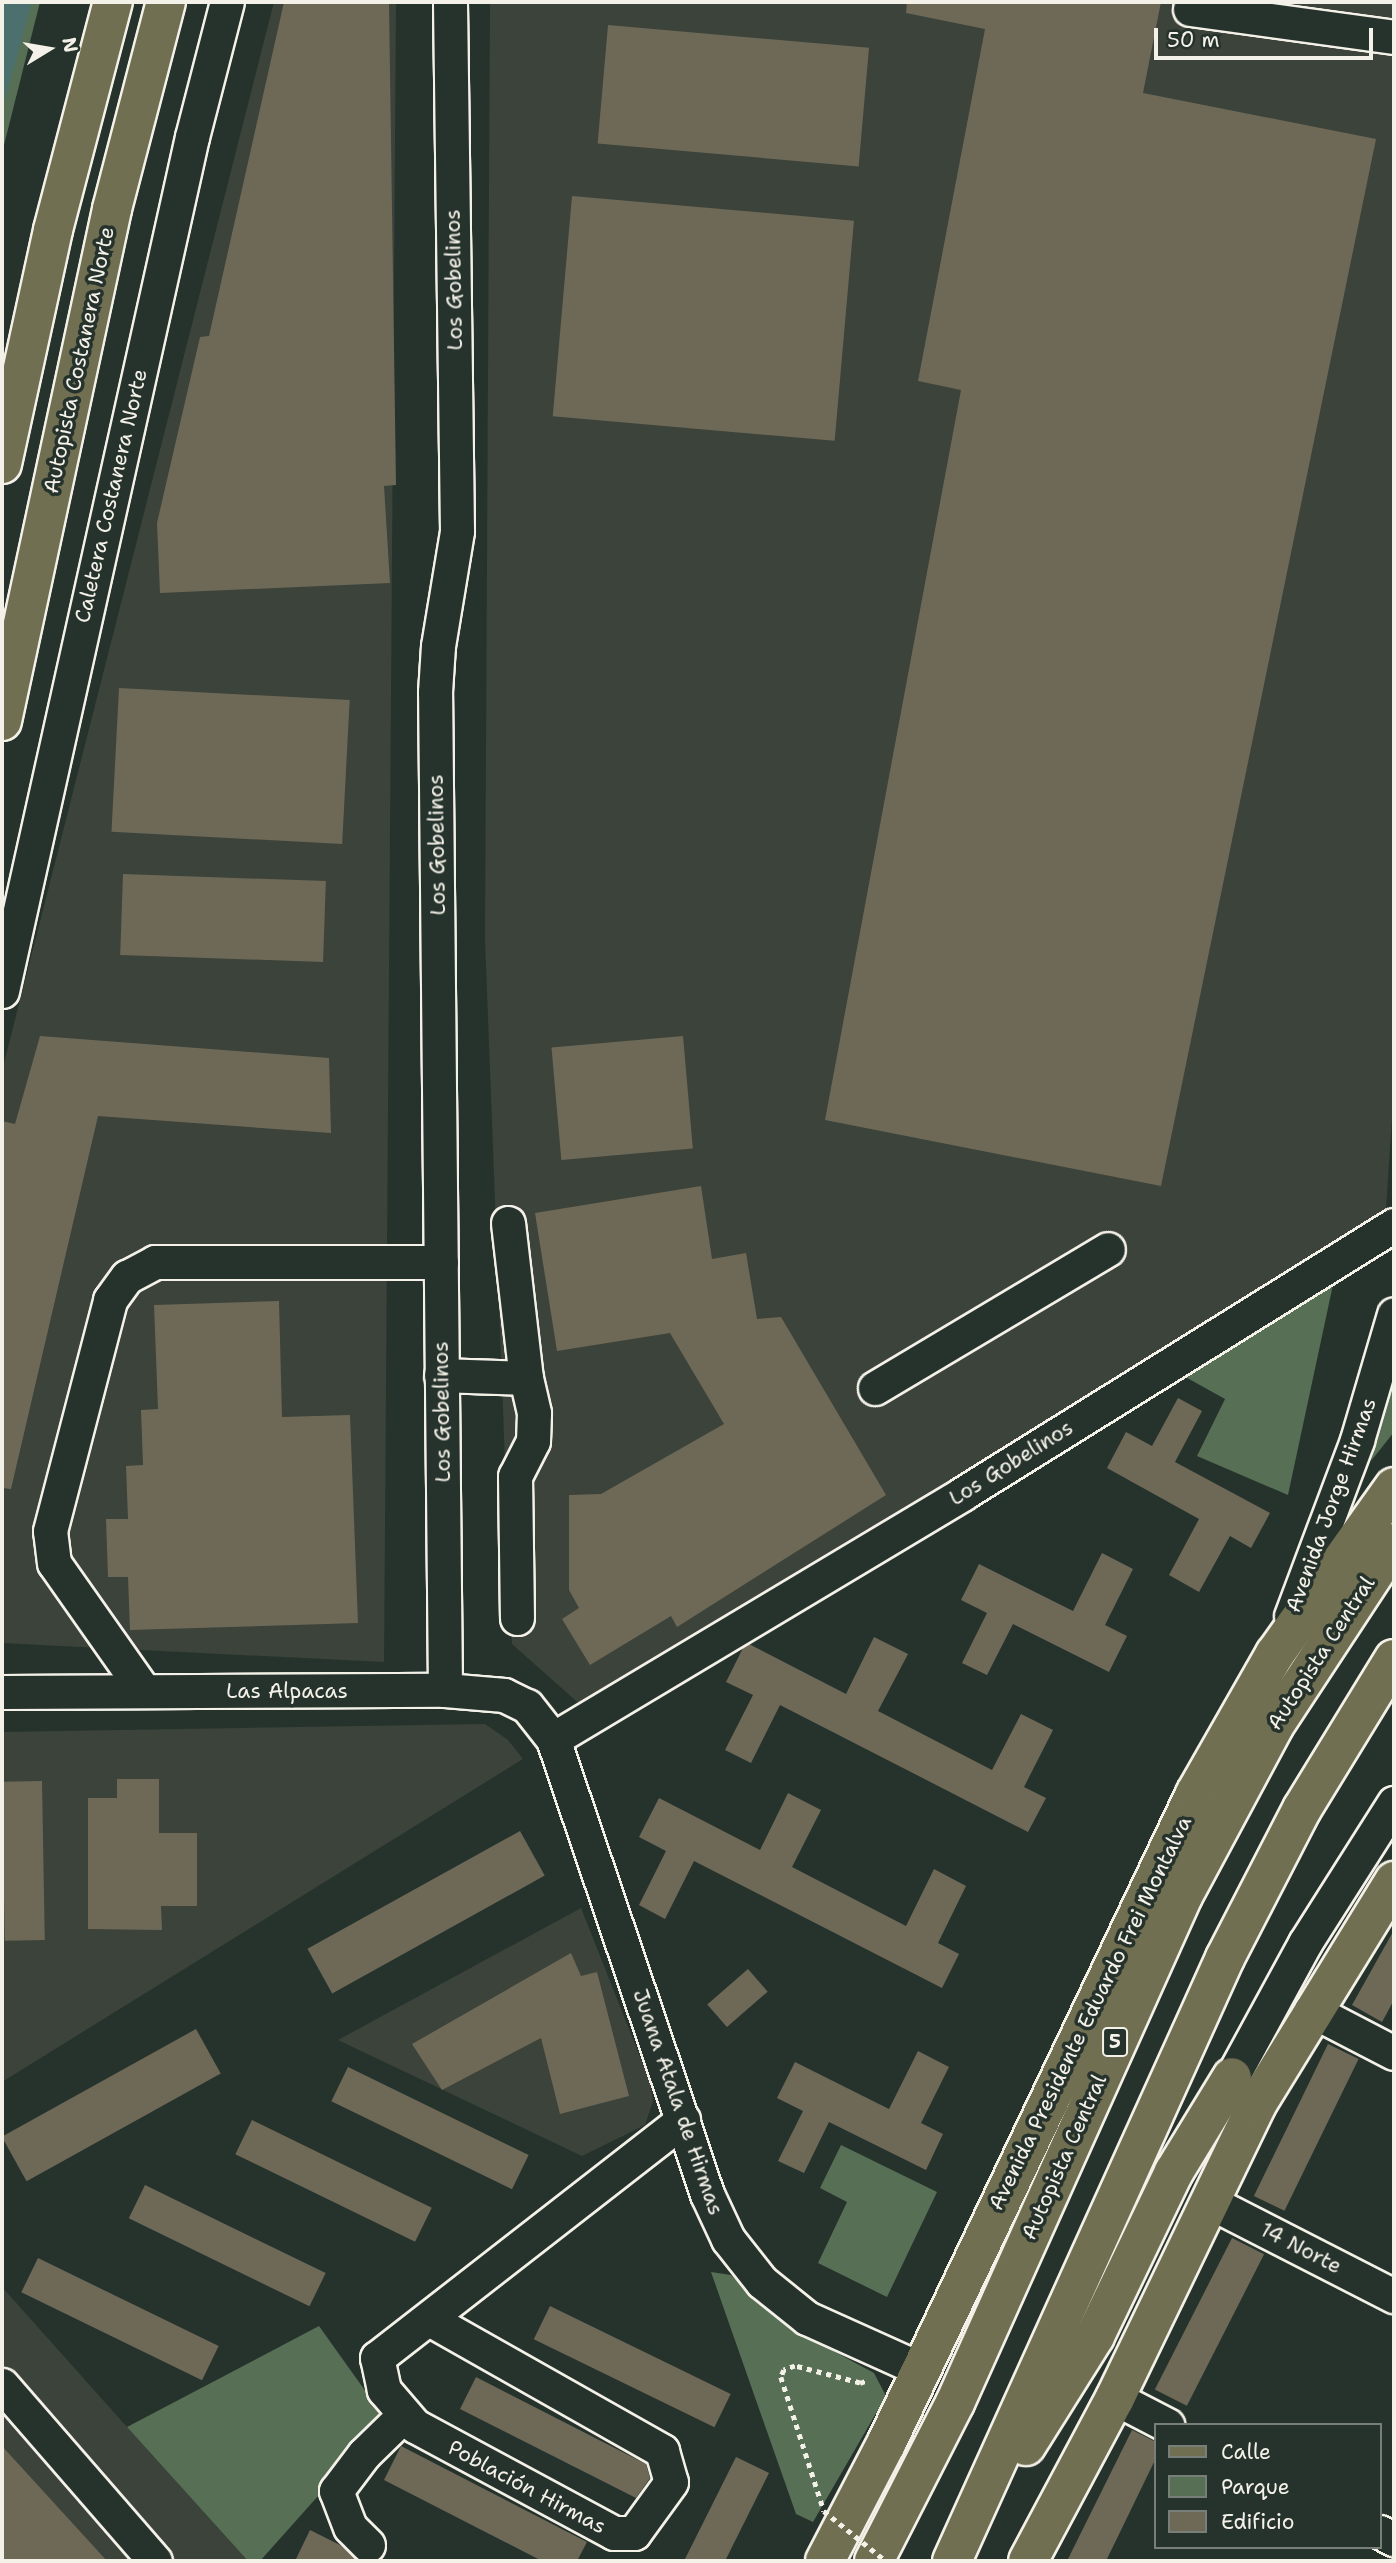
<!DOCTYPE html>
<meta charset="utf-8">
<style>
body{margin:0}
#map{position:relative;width:1396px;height:2563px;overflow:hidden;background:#26332d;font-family:"Shantell Sans",sans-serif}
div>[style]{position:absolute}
.built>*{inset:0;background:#3c433a}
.green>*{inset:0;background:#576f54}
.water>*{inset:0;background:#4b706d}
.building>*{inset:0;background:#6e6957;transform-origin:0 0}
.path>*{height:4.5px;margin-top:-2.25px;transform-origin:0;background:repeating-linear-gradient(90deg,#f4f1e8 0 5px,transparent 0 10px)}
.roads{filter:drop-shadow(2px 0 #f4f1e8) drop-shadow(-2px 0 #f4f1e8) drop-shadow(0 2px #f4f1e8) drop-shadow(0 -2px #f4f1e8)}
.minor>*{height:33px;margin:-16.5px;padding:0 16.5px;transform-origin:16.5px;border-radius:16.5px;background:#26332d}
.major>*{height:38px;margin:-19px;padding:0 19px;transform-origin:19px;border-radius:19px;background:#716f52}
.highway>*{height:38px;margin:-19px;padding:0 19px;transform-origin:19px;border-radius:19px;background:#716f52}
.path-bridge>*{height:4.5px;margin-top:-2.25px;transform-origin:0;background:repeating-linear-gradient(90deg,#f4f1e8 0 5px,transparent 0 10px)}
span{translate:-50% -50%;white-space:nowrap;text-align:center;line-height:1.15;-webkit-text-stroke:7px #26332d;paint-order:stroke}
.shield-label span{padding:2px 5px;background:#26332d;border:2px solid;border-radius:5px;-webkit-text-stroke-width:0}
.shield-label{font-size:19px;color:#f4f1e8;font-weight:700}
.street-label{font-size:21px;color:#f4f1e8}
.frame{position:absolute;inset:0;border:4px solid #f4f1e8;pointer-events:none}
.legend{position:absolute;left:1154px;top:2423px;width:228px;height:126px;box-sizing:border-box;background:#26332d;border:2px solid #787f78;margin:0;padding:9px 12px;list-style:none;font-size:21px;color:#f4f1e8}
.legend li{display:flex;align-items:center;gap:14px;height:35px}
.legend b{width:35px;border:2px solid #787f78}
.north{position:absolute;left:14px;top:14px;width:70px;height:70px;-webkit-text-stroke:5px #26332d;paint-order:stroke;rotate:79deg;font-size:19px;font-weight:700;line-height:28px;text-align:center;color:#f4f1e8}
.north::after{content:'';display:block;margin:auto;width:24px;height:32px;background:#f4f1e8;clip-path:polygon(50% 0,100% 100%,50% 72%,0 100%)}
.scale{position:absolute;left:1154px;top:28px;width:219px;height:32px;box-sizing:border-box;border:4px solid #f4f1e8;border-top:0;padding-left:9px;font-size:21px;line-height:24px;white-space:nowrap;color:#f4f1e8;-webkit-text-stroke:5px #26332d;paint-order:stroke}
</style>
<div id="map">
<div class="built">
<div style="clip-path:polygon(274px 2px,396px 2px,384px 1662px,2px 1643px,2px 1071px)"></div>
<div style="clip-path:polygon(490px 2px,1394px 2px,1394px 1086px,1385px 1224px,584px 1708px,512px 1644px,485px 939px)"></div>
<div style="clip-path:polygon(485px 1724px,508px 1740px,523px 1759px,2px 2082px,2px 1732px)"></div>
<div style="clip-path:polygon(581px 1908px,650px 2082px,653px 2101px,645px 2125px,582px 2156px,338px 2040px)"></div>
<div style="clip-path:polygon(2px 2287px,127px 2427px,248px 2561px,2px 2561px)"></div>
</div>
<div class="green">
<div style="clip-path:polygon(2px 2px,40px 2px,2px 153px)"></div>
<div style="clip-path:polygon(1334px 1280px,1288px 1495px,1197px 1456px,1225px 1399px,1180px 1374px)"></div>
<div style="clip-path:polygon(1394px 1368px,1394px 1432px,1371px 1461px)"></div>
<div style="clip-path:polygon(841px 2145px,937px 2192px,887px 2297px,818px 2263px,847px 2202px,820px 2188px)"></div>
<div style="clip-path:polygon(711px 2272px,731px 2275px,787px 2326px,874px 2373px,886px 2396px,813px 2522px,796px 2514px)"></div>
<div style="clip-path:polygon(319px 2326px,386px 2420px,260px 2561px,248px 2561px,127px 2427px)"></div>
</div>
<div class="water">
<div style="clip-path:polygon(2px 2px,32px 2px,2px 110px)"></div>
</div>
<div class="building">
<div style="clip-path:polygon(284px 2px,389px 2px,396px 485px,384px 486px,390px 583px,160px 593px,157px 523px,200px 337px,209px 336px)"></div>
<div style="clip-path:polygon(907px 2px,1161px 2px,1143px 93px,1376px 139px,1161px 1186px,825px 1120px,961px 390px,918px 381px,985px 29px,906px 13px)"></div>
<div style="left:608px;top:25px;width:262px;height:119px;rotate:5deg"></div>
<div style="left:572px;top:196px;width:283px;height:221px;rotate:5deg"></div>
<div style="left:119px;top:688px;width:231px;height:144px;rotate:3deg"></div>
<div style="left:123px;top:874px;width:203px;height:81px;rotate:2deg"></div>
<div style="clip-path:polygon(40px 1036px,329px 1058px,331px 1133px,98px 1116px,11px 1489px,2px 1488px,2px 1121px,15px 1124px)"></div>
<div style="left:683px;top:1036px;width:113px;height:132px;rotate:85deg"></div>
<div style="clip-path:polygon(701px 1186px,712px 1259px,746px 1253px,757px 1319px,781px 1317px,886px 1495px,677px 1627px,671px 1616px,590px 1665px,562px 1619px,579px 1608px,569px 1590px,569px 1495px,601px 1494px,724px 1424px,670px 1333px,557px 1351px,535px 1213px)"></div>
<div style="clip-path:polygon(279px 1301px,282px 1417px,350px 1415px,358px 1623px,130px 1630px,128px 1577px,108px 1577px,106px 1519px,128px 1519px,126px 1466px,143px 1465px,141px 1410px,158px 1409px,154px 1305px)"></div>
<div style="clip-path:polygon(1178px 1398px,1202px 1411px,1175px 1462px,1270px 1513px,1251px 1548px,1230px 1536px,1199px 1592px,1169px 1575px,1199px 1519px,1107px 1468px,1126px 1432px,1152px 1446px)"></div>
<div style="clip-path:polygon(1102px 1553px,1133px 1569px,1105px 1625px,1127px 1636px,1109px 1672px,1013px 1624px,987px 1675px,962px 1663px,987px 1613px,961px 1600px,979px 1564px,1073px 1611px)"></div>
<div style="clip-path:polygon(874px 1637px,908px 1654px,878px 1711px,992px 1770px,1021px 1714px,1053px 1730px,1024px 1787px,1046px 1798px,1028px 1832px,780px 1705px,751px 1763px,725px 1750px,753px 1695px,726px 1682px,743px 1648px,749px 1644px,846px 1694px)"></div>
<div style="clip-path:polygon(117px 1779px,159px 1779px,159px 1833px,197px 1833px,197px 1906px,161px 1906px,162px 1930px,88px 1929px,88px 1798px,117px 1798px)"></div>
<div style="left:42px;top:1781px;width:159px;height:40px;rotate:89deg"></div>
<div style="clip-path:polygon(788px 1793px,821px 1810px,792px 1867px,906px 1926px,934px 1869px,966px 1886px,938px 1943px,959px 1954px,942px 1988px,694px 1861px,665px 1919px,639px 1905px,666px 1851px,639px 1837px,659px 1798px,760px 1850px)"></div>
<div style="left:520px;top:1831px;width:51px;height:243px;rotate:61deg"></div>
<div style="clip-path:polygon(1394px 1930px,1394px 2000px,1382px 2022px,1352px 2005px)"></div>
<div style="clip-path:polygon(571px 1953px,581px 1976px,597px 1972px,629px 2096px,560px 2114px,541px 2038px,442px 2090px,412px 2044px)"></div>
<div style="left:748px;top:1969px;width:30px;height:54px;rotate:49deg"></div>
<div style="left:196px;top:2029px;width:51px;height:222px;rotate:61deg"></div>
<div style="left:1328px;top:2044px;width:34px;height:169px;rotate:26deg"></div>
<div style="clip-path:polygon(918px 2051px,949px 2067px,921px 2123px,943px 2134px,926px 2170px,829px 2122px,804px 2173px,778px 2161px,803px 2111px,777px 2098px,795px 2062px,889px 2109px)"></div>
<div style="left:348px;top:2067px;width:201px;height:38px;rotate:26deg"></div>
<div style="left:252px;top:2120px;width:200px;height:38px;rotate:26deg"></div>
<div style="left:145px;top:2185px;width:201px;height:37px;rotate:26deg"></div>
<div style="left:1232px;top:2238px;width:36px;height:170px;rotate:27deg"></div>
<div style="left:38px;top:2258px;width:201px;height:38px;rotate:26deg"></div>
<div style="left:550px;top:2306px;width:201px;height:37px;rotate:26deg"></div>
<div style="clip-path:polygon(476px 2377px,646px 2464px,650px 2478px,636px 2498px,460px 2409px)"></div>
<div style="clip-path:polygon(1132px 2430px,1156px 2442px,1156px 2458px,1106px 2561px,1067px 2561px)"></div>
<div style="clip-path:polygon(2px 2446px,107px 2561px,2px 2561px)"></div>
<div style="clip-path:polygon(401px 2446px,587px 2542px,577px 2561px,542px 2561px,384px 2480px)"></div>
<div style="clip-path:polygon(736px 2457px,769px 2473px,725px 2561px,684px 2561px)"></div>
<div style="clip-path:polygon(310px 2530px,342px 2546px,359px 2561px,295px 2561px)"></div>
</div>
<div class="path">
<div style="left:860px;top:2383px;width:9px;rotate:-21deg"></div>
</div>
<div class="roads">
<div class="minor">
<div style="left:1190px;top:9px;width:206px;rotate:7.8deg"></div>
<div style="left:2px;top:991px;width:875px;rotate:-77.46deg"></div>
<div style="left:192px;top:137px;width:139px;rotate:-75.5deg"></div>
<div style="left:508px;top:1223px;width:156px;rotate:83.4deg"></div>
<div style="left:526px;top:1378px;width:36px;rotate:77deg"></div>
<div style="left:534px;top:1413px;width:28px;rotate:92deg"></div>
<div style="left:533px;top:1441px;width:39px;rotate:117deg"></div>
<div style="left:515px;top:1476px;width:142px;rotate:89.2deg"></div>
<div style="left:441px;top:1375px;width:85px;rotate:2deg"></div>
<div style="left:875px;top:1388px;width:271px;rotate:-30.8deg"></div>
<div style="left:1291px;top:1616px;width:188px;rotate:-69.4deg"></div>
<div style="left:1357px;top:1440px;width:131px;rotate:-73.6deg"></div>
<div style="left:445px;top:1690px;width:998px;rotate:-90.57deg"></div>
<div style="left:435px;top:692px;width:46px;rotate:-86.3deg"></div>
<div style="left:438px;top:646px;width:117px;rotate:-80.6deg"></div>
<div style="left:457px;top:531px;width:529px;rotate:-90.76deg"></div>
<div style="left:144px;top:1691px;width:156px;rotate:-125.1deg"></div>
<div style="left:54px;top:1563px;width:32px;rotate:-97deg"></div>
<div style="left:50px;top:1531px;width:239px;rotate:-75.4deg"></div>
<div style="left:110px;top:1300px;width:29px;rotate:-54deg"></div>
<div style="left:127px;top:1277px;width:32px;rotate:-28deg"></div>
<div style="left:155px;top:1262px;width:286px"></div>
<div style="left:2px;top:1692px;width:443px;rotate:-0.3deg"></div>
<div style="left:445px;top:1690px;width:59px;rotate:4.8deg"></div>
<div style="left:504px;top:1695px;width:25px;rotate:26deg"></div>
<div style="left:527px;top:1706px;width:42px;rotate:51.8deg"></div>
<div style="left:553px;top:1739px;width:480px;rotate:71.3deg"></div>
<div style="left:707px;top:2194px;width:50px;rotate:65deg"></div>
<div style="left:728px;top:2239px;width:55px;rotate:51.7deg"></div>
<div style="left:762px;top:2282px;width:58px;rotate:38.7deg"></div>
<div style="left:807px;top:2318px;width:126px;rotate:24.3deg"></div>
<div style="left:553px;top:1739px;width:477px;rotate:-30.9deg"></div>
<div style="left:962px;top:1494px;width:509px;rotate:-31.91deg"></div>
<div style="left:1311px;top:2010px;width:93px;rotate:27.4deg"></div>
<div style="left:1232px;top:2077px;width:153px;rotate:-61.4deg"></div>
<div style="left:1305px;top:1943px;width:166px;rotate:-57.6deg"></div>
<div style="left:1208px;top:2201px;width:209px;rotate:27.1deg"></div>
<div style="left:429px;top:2319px;width:268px;rotate:29.5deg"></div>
<div style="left:662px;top:2451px;width:32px;rotate:74deg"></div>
<div style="left:671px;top:2482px;width:63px;rotate:126deg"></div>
<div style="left:634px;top:2533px;width:20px;rotate:180deg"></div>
<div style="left:614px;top:2533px;width:226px;rotate:-151.7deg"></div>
<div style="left:415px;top:2426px;width:48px;rotate:-130.7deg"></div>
<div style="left:384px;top:2390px;width:33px;rotate:-102deg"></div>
<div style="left:377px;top:2358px;width:388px;rotate:-37.9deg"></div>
<div style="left:2px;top:2385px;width:233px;rotate:49deg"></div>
<div style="left:1115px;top:2398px;width:59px;rotate:27.4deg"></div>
<div style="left:1380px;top:2532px;width:16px;rotate:27deg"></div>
<div style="left:368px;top:2545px;width:25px;rotate:-135deg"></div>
<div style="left:350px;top:2527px;width:39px;rotate:-111deg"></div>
<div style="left:336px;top:2491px;width:46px;rotate:-52.9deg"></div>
<div style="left:364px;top:2454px;width:54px;rotate:-44.3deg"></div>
</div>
<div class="major">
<div style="left:825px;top:2561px;width:132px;rotate:-62.5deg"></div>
<div style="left:886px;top:2444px;width:720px;rotate:-64.57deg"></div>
<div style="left:1195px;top:1794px;width:161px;rotate:-60.3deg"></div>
<div style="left:1275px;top:1654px;width:205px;rotate:-54.5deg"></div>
<div style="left:1028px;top:2561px;width:185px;rotate:-61.9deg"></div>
<div style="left:1115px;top:2398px;width:326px;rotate:-64.2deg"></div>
<div style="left:1257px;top:2104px;width:262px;rotate:-58.4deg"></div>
</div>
<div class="highway">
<div style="left:2px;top:464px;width:239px;rotate:-77.7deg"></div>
<div style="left:53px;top:230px;width:236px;rotate:-75.3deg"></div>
<div style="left:2px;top:721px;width:524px;rotate:-77.87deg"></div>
<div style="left:112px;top:209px;width:214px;rotate:-75.4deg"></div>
<div style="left:1026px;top:2446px;width:130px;rotate:-57.9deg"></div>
<div style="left:1095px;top:2336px;width:182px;rotate:-64.3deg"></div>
<div style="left:1174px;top:2172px;width:111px;rotate:-58.6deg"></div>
<div style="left:874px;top:2561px;width:178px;rotate:-62.9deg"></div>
<div style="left:955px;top:2403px;width:556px;rotate:-65.79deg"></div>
<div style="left:1183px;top:1896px;width:193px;rotate:-61.8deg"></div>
<div style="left:1274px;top:1726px;width:219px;rotate:-56.7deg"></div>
<div style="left:952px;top:2561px;width:662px;rotate:-65.64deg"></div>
<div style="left:1225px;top:1958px;width:168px;rotate:-62.7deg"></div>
<div style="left:1302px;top:1809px;width:176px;rotate:-58.5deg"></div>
</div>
</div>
<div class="path-bridge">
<div style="left:860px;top:2383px;width:67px;rotate:-165.3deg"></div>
<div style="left:795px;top:2366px;width:12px;rotate:160deg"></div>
<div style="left:784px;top:2370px;width:8px;rotate:113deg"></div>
<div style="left:781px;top:2377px;width:141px;rotate:72.2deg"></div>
<div style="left:824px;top:2511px;width:80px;rotate:38.9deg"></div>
</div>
<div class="shield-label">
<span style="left:1115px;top:2042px">5</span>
</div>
<div class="street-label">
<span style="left:454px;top:280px;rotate:-91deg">Los Gobelinos</span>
<span style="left:79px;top:360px;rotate:-78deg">Autopista Costanera Norte</span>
<span style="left:111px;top:496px;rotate:-77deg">Caletera Costanera Norte</span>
<span style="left:437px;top:845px;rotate:-91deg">Los Gobelinos</span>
<span style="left:442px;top:1412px;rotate:-91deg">Los Gobelinos</span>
<span style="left:1011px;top:1463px;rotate:-32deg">Los Gobelinos</span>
<span style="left:1331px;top:1505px;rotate:-70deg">Avenida Jorge Hirmas</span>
<span style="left:1321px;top:1653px;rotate:-57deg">Autopista Central</span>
<span style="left:287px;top:1691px">Las Alpacas</span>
<span style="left:1090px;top:2013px;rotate:-64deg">Avenida Presidente Eduardo Frei Montalva</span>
<span style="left:678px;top:2102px;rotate:71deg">Juana Atala de Hirmas</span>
<span style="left:1064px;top:2157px;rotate:-66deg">Autopista Central</span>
<span style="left:1301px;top:2248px;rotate:27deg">14 Norte</span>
<span style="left:527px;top:2487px;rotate:28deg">Población Hirmas</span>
</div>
<div class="frame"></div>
<ul class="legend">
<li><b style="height:9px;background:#716f52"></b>Calle</li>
<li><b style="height:19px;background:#576f54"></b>Parque</li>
<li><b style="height:19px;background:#6e6957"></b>Edificio</li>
</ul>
<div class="north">N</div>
<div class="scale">50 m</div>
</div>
